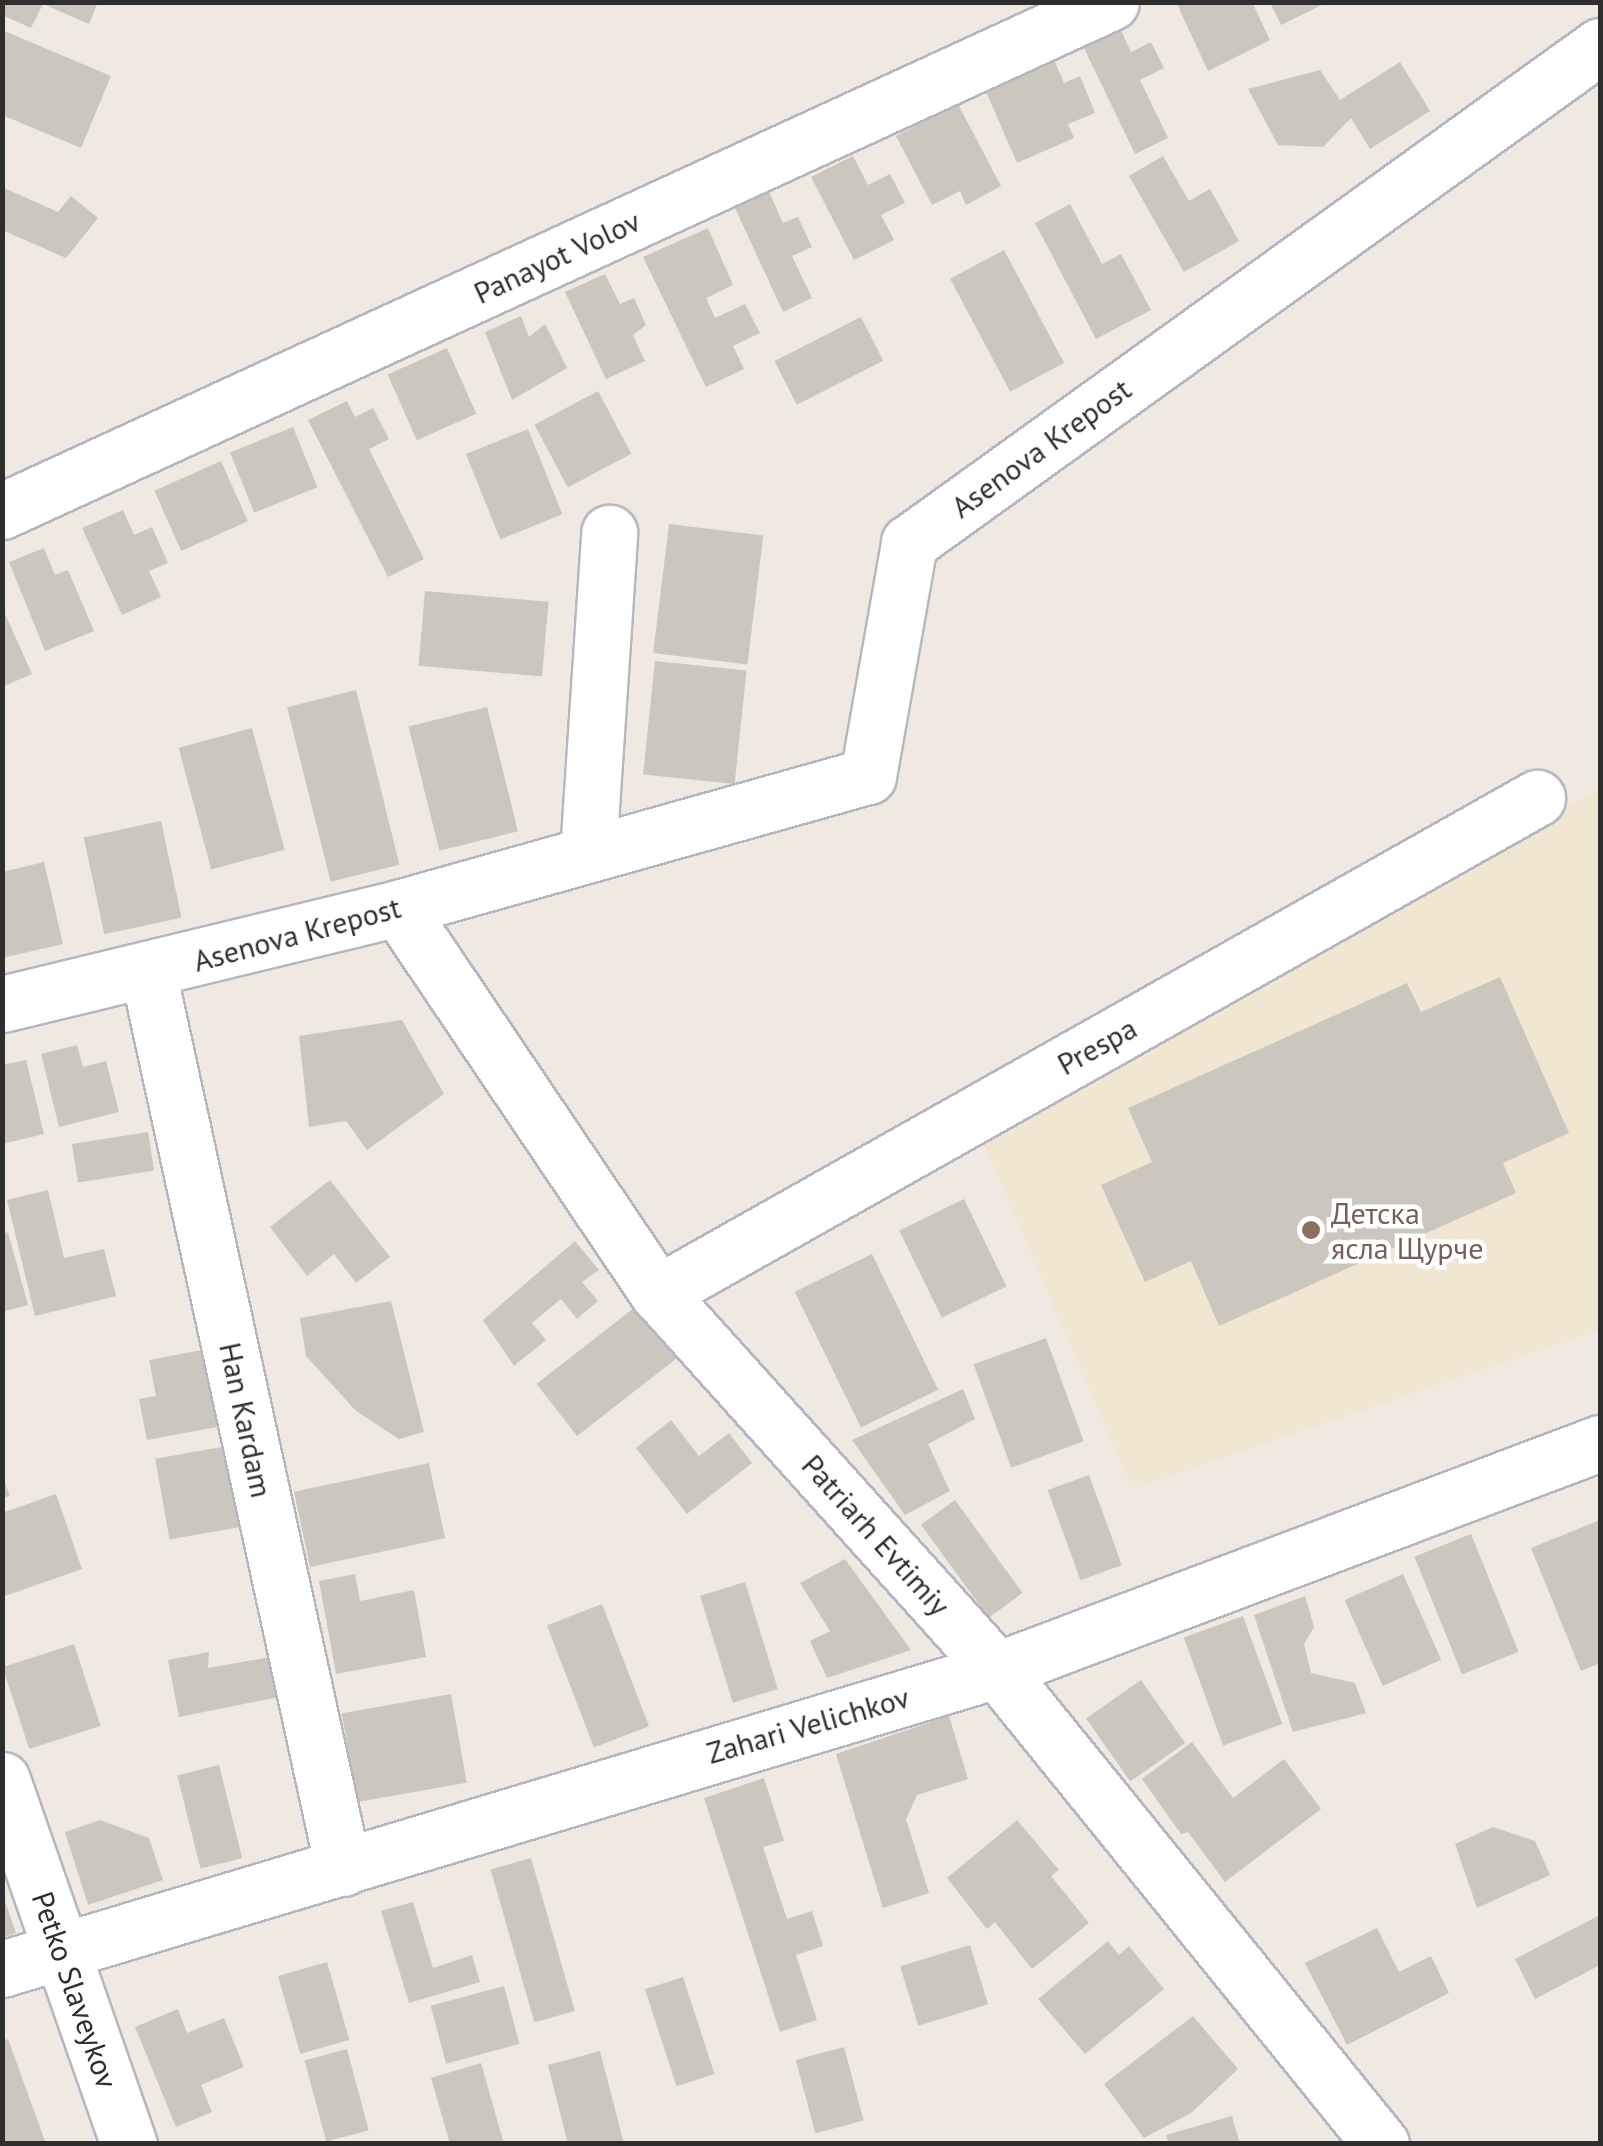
<!DOCTYPE html>
<meta charset="utf-8">
<style>
body{margin:0}
#map{position:relative;width:1603px;height:2146px;overflow:hidden;background:#efe9e1;font-family:"PT Sans",sans-serif}
div>[style]{position:absolute}
.education>*{inset:0;background:#f0e6d1}
.building>*{inset:0;background:#cbc7bf;transform-origin:0 0}
.roads{filter:drop-shadow(2px 0 #b4b7c1) drop-shadow(-2px 0 #b4b7c1) drop-shadow(0 2px #b4b7c1) drop-shadow(0 -2px #b4b7c1)}
.street>*{height:55px;margin:-27.5px;padding:0 27.5px;transform-origin:27.5px;border-radius:27.5px;background:#fff}
.dots>*{width:28px;height:28px;translate:-50% -50%;box-sizing:border-box;border:5px solid #fff;border-radius:50%}
span{translate:-50% -50%;white-space:nowrap;text-align:center;line-height:1.15;-webkit-text-stroke:9px #fff;paint-order:stroke}
.street-label{font-size:30px;color:#2e2e2e}
.education-label{font-size:30px;color:#785e54}
.left{translate:0 -50%;text-align:left}
.frame{position:absolute;inset:0;border:5px solid #2e2e2e;pointer-events:none}
</style>
<div id="map">
<div class="education">
<div style="clip-path:polygon(1600px 788px,1600px 1330px,1132px 1489px,978px 1130px)"></div>
</div>
<div class="building">
<div style="clip-path:polygon(2px 2px,98px 2px,89px 24px,43px 4px,31px 28px,2px 15px)"></div>
<div style="clip-path:polygon(1176px 2px,1252px 2px,1270px 40px,1208px 71px)"></div>
<div style="clip-path:polygon(1270px 2px,1328px 2px,1281px 25px)"></div>
<div style="clip-path:polygon(1119px 26px,1131px 52px,1151px 42px,1164px 68px,1140px 80px,1168px 138px,1135px 154px,1082px 44px)"></div>
<div style="clip-path:polygon(2px 30px,111px 76px,81px 148px,2px 115px)"></div>
<div style="clip-path:polygon(1053px 57px,1064px 83px,1080px 76px,1095px 113px,1068px 124px,1074px 138px,1017px 163px,984px 87px)"></div>
<div style="clip-path:polygon(1400px 62px,1430px 111px,1370px 149px,1351px 118px,1323px 147px,1278px 145px,1248px 89px,1320px 70px,1340px 100px)"></div>
<div style="clip-path:polygon(958px 104px,1001px 186px,966px 205px,960px 191px,932px 205px,896px 136px)"></div>
<div style="clip-path:polygon(853px 156px,868px 185px,890px 174px,905px 203px,881px 215px,894px 240px,854px 260px,811px 177px)"></div>
<div style="clip-path:polygon(1163px 156px,1189px 201px,1210px 189px,1239px 241px,1184px 272px,1129px 176px)"></div>
<div style="clip-path:polygon(2px 187px,58px 212px,71px 196px,98px 218px,66px 258px,2px 230px)"></div>
<div style="clip-path:polygon(769px 192px,783px 223px,798px 217px,812px 247px,792px 256px,812px 298px,783px 312px,735px 208px)"></div>
<div style="clip-path:polygon(1070px 204px,1102px 264px,1121px 254px,1151px 310px,1096px 339px,1035px 223px)"></div>
<div style="clip-path:polygon(708px 228px,733px 285px,706px 298px,715px 318px,745px 304px,760px 333px,733px 346px,744px 369px,706px 387px,643px 257px)"></div>
<div style="left:1004px;top:250px;width:128px;height:61px;rotate:62deg"></div>
<div style="clip-path:polygon(605px 274px,620px 304px,634px 298px,646px 325px,633px 335px,645px 361px,606px 379px,565px 292px)"></div>
<div style="clip-path:polygon(521px 316px,529px 337px,545px 324px,567px 368px,512px 400px,485px 332px)"></div>
<div style="left:861px;top:317px;width:49px;height:97px;rotate:63deg"></div>
<div style="left:447px;top:348px;width:72px;height:65px;rotate:66deg"></div>
<div style="left:598px;top:391px;width:71px;height:72px;rotate:62deg"></div>
<div style="clip-path:polygon(347px 401px,355px 417px,373px 408px,389px 439px,369px 449px,424px 559px,388px 577px,308px 420px)"></div>
<div style="left:293px;top:427px;width:65px;height:68px;rotate:68deg"></div>
<div style="left:528px;top:429px;width:92px;height:67px;rotate:68deg"></div>
<div style="left:221px;top:461px;width:66px;height:73px;rotate:66deg"></div>
<div style="clip-path:polygon(123px 510px,134px 535px,152px 527px,168px 563px,149px 571px,161px 597px,122px 615px,82px 528px)"></div>
<div style="left:669px;top:524px;width:95px;height:130px;rotate:7deg"></div>
<div style="clip-path:polygon(44px 548px,55px 575px,68px 570px,94px 631px,45px 651px,9px 562px)"></div>
<div style="left:425px;top:591px;width:124px;height:75px;rotate:5deg"></div>
<div style="clip-path:polygon(2px 607px,32px 674px,2px 687px)"></div>
<div style="left:655px;top:661px;width:92px;height:114px;rotate:6deg"></div>
<div style="left:356px;top:690px;width:180px;height:71px;rotate:76deg"></div>
<div style="left:487px;top:707px;width:128px;height:81px;rotate:76deg"></div>
<div style="left:252px;top:728px;width:126px;height:76px;rotate:75deg"></div>
<div style="left:161px;top:821px;width:99px;height:79px;rotate:78deg"></div>
<div style="clip-path:polygon(44px 862px,63px 944px,2px 958px,2px 872px)"></div>
<div style="clip-path:polygon(1500px 977px,1569px 1133px,1503px 1163px,1516px 1193px,1219px 1326px,1191px 1261px,1145px 1282px,1101px 1185px,1152px 1162px,1128px 1108px,1407px 983px,1421px 1012px)"></div>
<div style="clip-path:polygon(402px 1020px,444px 1094px,367px 1150px,346px 1121px,309px 1127px,299px 1036px)"></div>
<div style="clip-path:polygon(77px 1045px,83px 1067px,106px 1061px,119px 1112px,59px 1127px,41px 1054px)"></div>
<div style="clip-path:polygon(26px 1060px,44px 1134px,2px 1144px,2px 1065px)"></div>
<div style="left:148px;top:1132px;width:39px;height:77px;rotate:81deg"></div>
<div style="clip-path:polygon(330px 1180px,390px 1257px,356px 1283px,334px 1254px,307px 1276px,270px 1227px)"></div>
<div style="clip-path:polygon(48px 1190px,64px 1258px,104px 1249px,116px 1296px,35px 1316px,7px 1200px)"></div>
<div style="left:964px;top:1199px;width:97px;height:72px;rotate:64deg"></div>
<div style="clip-path:polygon(8px 1232px,28px 1305px,2px 1312px,2px 1234px)"></div>
<div style="clip-path:polygon(575px 1241px,599px 1270px,582px 1282px,598px 1301px,577px 1319px,561px 1299px,532px 1323px,546px 1340px,514px 1366px,483px 1320px)"></div>
<div style="left:872px;top:1254px;width:151px;height:86px;rotate:64deg"></div>
<div style="clip-path:polygon(391px 1301px,424px 1432px,399px 1439px,356px 1411px,306px 1356px,300px 1318px)"></div>
<div style="left:639px;top:1304px;width:66px;height:130px;rotate:52deg"></div>
<div style="left:1046px;top:1338px;width:110px;height:77px;rotate:70deg"></div>
<div style="clip-path:polygon(202px 1350px,217px 1427px,147px 1440px,139px 1399px,156px 1396px,149px 1360px)"></div>
<div style="clip-path:polygon(963px 1389px,975px 1419px,928px 1444px,950px 1491px,905px 1515px,852px 1440px)"></div>
<div style="clip-path:polygon(671px 1420px,699px 1456px,729px 1433px,752px 1463px,687px 1514px,636px 1448px)"></div>
<div style="left:233px;top:1445px;width:82px;height:79px;rotate:80deg"></div>
<div style="left:429px;top:1463px;width:77px;height:138px;rotate:78deg"></div>
<div style="clip-path:polygon(2px 1475px,10px 1496px,2px 1498px)"></div>
<div style="left:1089px;top:1475px;width:96px;height:44px;rotate:70deg"></div>
<div style="clip-path:polygon(56px 1494px,82px 1569px,2px 1597px,2px 1513px)"></div>
<div style="left:955px;top:1500px;width:115px;height:42px;rotate:54deg"></div>
<div style="clip-path:polygon(1600px 1520px,1600px 1663px,1581px 1671px,1531px 1548px)"></div>
<div style="left:1471px;top:1534px;width:127px;height:61px;rotate:68deg"></div>
<div style="clip-path:polygon(845px 1559px,911px 1650px,827px 1678px,810px 1641px,830px 1631px,800px 1583px)"></div>
<div style="clip-path:polygon(355px 1574px,360px 1601px,414px 1590px,426px 1657px,336px 1674px,319px 1581px)"></div>
<div style="left:1403px;top:1574px;width:94px;height:64px;rotate:66deg"></div>
<div style="left:745px;top:1582px;width:112px;height:47px;rotate:73deg"></div>
<div style="clip-path:polygon(1305px 1596px,1314px 1627px,1304px 1644px,1311px 1673px,1355px 1683px,1366px 1713px,1293px 1732px,1254px 1615px)"></div>
<div style="left:602px;top:1604px;width:131px;height:59px;rotate:69deg"></div>
<div style="left:1243px;top:1616px;width:115px;height:63px;rotate:70deg"></div>
<div style="left:74px;top:1644px;width:86px;height:75px;rotate:72deg"></div>
<div style="clip-path:polygon(209px 1652px,208px 1668px,271px 1657px,279px 1697px,179px 1717px,168px 1660px)"></div>
<div style="left:1141px;top:1680px;width:77px;height:67px;rotate:55deg"></div>
<div style="left:451px;top:1694px;width:90px;height:111px;rotate:80deg"></div>
<div style="clip-path:polygon(949px 1716px,968px 1779px,917px 1795px,906px 1819px,929px 1893px,883px 1908px,836px 1754px)"></div>
<div style="clip-path:polygon(1192px 1742px,1233px 1798px,1284px 1759px,1321px 1809px,1225px 1882px,1188px 1832px,1181px 1834px,1142px 1779px)"></div>
<div style="left:219px;top:1765px;width:96px;height:43px;rotate:76deg"></div>
<div style="clip-path:polygon(764px 1778px,784px 1841px,763px 1847px,787px 1919px,812px 1911px,823px 1946px,796px 1955px,817px 2020px,780px 2032px,704px 1798px)"></div>
<div style="clip-path:polygon(100px 1820px,149px 1838px,163px 1880px,88px 1905px,65px 1832px)"></div>
<div style="clip-path:polygon(1017px 1820px,1059px 1870px,1051px 1876px,1089px 1923px,1032px 1969px,995px 1922px,987px 1929px,947px 1878px)"></div>
<div style="clip-path:polygon(1493px 1827px,1535px 1841px,1550px 1875px,1477px 1908px,1455px 1844px)"></div>
<div style="left:531px;top:1858px;width:159px;height:42px;rotate:74deg"></div>
<div style="clip-path:polygon(2px 1893px,16px 1933px,2px 1938px)"></div>
<div style="clip-path:polygon(413px 1902px,433px 1968px,472px 1955px,480px 1982px,409px 2003px,381px 1911px)"></div>
<div style="clip-path:polygon(1600px 1915px,1600px 1965px,1535px 1999px,1515px 1959px)"></div>
<div style="clip-path:polygon(1377px 1928px,1399px 1972px,1431px 1956px,1449px 1993px,1347px 2045px,1305px 1963px)"></div>
<div style="clip-path:polygon(1108px 1941px,1119px 1955px,1129px 1946px,1164px 1989px,1085px 2054px,1038px 1999px)"></div>
<div style="left:970px;top:1945px;width:62px;height:73px;rotate:73deg"></div>
<div style="left:327px;top:1962px;width:81px;height:51px;rotate:74deg"></div>
<div style="left:683px;top:1977px;width:102px;height:40px;rotate:72deg"></div>
<div style="left:504px;top:1986px;width:60px;height:76px;rotate:75deg"></div>
<div style="clip-path:polygon(178px 2009px,187px 2033px,224px 2018px,244px 2067px,201px 2085px,212px 2112px,176px 2127px,135px 2027px)"></div>
<div style="clip-path:polygon(1193px 2016px,1238px 2069px,1191px 2113px,1144px 2138px,1104px 2084px)"></div>
<div style="clip-path:polygon(8px 2039px,46px 2144px,2px 2144px,2px 2041px)"></div>
<div style="left:844px;top:2047px;width:76px;height:50px;rotate:75deg"></div>
<div style="left:347px;top:2049px;width:84px;height:44px;rotate:75deg"></div>
<div style="clip-path:polygon(600px 2051px,624px 2144px,568px 2144px,548px 2065px)"></div>
<div style="clip-path:polygon(481px 2063px,504px 2144px,450px 2144px,431px 2078px)"></div>
<div style="clip-path:polygon(1232px 2116px,1240px 2144px,1169px 2144px,1166px 2135px)"></div>
</div>
<div class="roads">
<div class="street">
<div style="left:2px;top:511px;width:1220px;rotate:-24.65deg"></div>
<div style="left:588px;top:853px;width:321px;rotate:-86.2deg"></div>
<div style="left:398px;top:908px;width:465px;rotate:56deg"></div>
<div style="left:658px;top:1293px;width:507px;rotate:48.04deg"></div>
<div style="left:997px;top:1670px;width:610px;rotate:50.99deg"></div>
<div style="left:148px;top:972px;width:917px;rotate:77.72deg"></div>
<div style="left:2px;top:1004px;width:407px;rotate:-13.6deg"></div>
<div style="left:398px;top:908px;width:488px;rotate:-15.7deg"></div>
<div style="left:868px;top:776px;width:237px;rotate:-80deg"></div>
<div style="left:909px;top:543px;width:851px;rotate:-35.73deg"></div>
<div style="left:658px;top:1293px;width:1009px;rotate:-29.39deg"></div>
<div style="left:2px;top:1780px;width:386px;rotate:70.8deg"></div>
<div style="left:2px;top:1969px;width:1039px;rotate:-16.73deg"></div>
<div style="left:997px;top:1670px;width:644px;rotate:-20.63deg"></div>
</div>
</div>
<div class="dots">
<div style="left:1311px;top:1230px;background:#8d6e63"></div>
</div>
<div class="street-label">
<span style="left:557px;top:257px;rotate:-25deg">Panayot Volov</span>
<span style="left:1041px;top:448px;rotate:-36deg">Asenova Krepost</span>
<span style="left:297px;top:934px;rotate:-15deg">Asenova Krepost</span>
<span style="left:1097px;top:1046px;rotate:-29deg">Prespa</span>
<span style="left:246px;top:1420px;rotate:78deg">Han Kardam</span>
<span style="left:876px;top:1535px;rotate:48deg">Patriarh Evtimiy</span>
<span style="left:808px;top:1725px;rotate:-16deg">Zahari Velichkov</span>
<span style="left:75px;top:1990px;rotate:71deg">Petko Slaveykov</span>
</div>
<div class="education-label">
<span class="left" style="left:1331px;top:1230px">Детска<br>ясла Щурче</span>
</div>
<div class="frame"></div>
</div>
